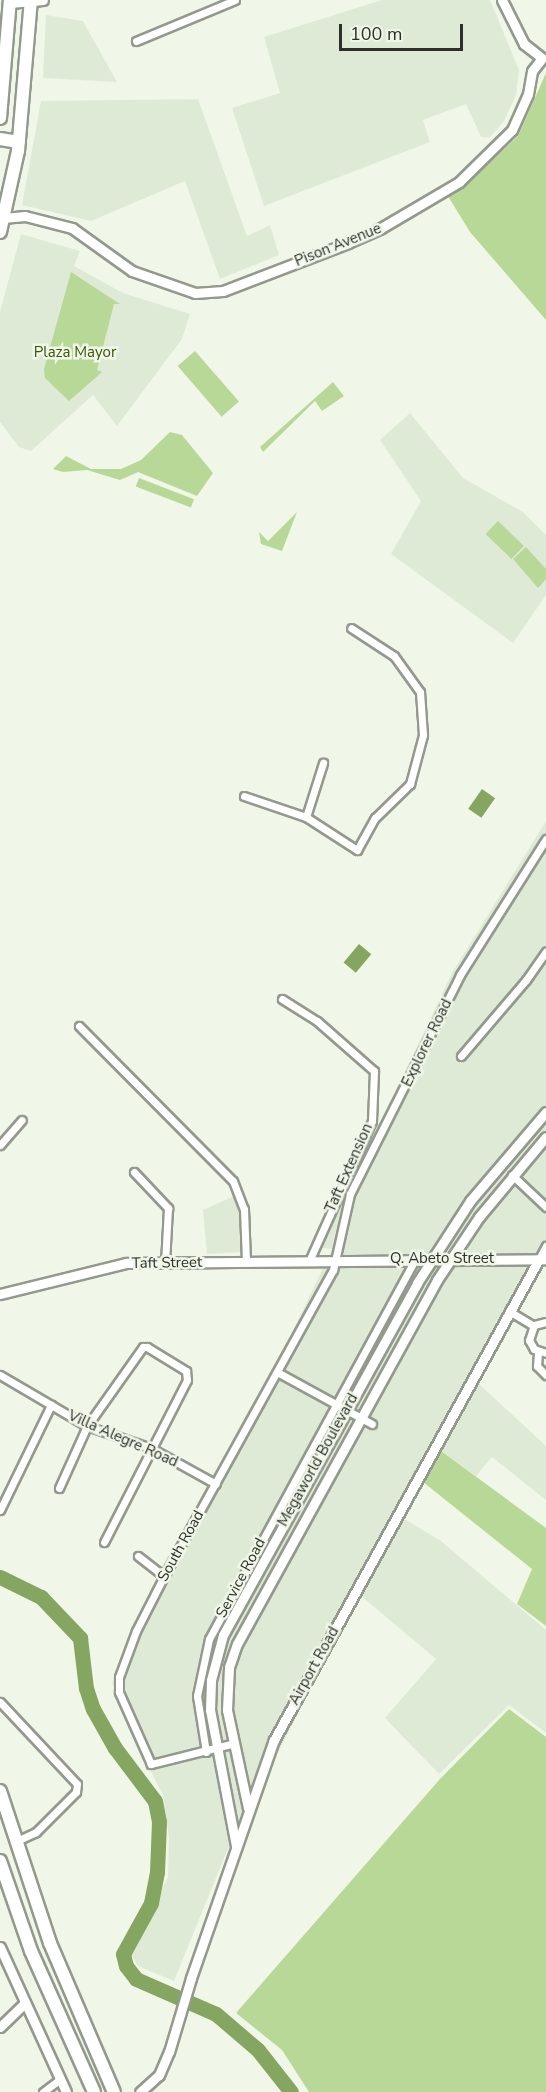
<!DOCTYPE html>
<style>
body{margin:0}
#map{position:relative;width:546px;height:2092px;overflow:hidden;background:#f0f7e9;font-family:"Nunito Sans",sans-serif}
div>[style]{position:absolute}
.built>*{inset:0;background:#dfead6}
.green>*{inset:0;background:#b8d898;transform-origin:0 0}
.water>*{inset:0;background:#85a660;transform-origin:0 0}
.river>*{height:15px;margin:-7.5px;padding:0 7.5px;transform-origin:7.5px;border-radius:7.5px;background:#85a660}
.roads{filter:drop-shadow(2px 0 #93998d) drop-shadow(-2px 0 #93998d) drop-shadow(0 2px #93998d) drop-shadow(0 -2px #93998d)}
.street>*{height:7px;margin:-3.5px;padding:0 3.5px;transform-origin:3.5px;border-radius:3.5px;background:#fff}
.secondary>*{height:9px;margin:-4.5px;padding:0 4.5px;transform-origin:4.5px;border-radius:4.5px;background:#fff}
.highway>*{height:12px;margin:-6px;padding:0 6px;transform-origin:6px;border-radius:6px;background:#fff}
span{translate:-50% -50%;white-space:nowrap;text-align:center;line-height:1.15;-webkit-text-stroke:5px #f0f7e9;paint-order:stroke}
.street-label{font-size:15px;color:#2c2f2a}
.park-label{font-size:15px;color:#375504}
.scale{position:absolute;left:339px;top:24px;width:124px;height:27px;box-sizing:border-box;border:3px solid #2c2f2a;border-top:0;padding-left:8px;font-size:18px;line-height:21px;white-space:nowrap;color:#2c2f2a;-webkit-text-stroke:4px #f0f7e9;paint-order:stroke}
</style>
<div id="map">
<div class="built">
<div style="clip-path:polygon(382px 0,490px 0,519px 70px,516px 95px,504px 121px,490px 137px,481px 137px,466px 104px,423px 120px,430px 142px,264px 206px,232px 108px,280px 93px,264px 37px)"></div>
<div style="clip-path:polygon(46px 15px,83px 21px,117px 82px,43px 78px)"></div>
<div style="clip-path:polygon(198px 99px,247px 236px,270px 225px,279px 255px,220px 279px,185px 181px,91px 221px,22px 205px,41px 101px)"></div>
<div style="clip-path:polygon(21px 234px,80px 251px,74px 266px,123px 293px,190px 314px,182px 339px,117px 426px,93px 395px,31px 451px,19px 447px,0 422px,0 312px)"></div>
<div style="clip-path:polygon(410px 413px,463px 478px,523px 512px,546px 535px,546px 595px,513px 643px,391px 554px,421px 501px,380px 440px)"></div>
<div style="clip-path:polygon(546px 821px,546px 1258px,478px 1383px,546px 1446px,546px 1500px,492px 1457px,476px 1476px,441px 1451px,403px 1518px,441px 1541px,546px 1630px,546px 1733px,509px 1705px,439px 1774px,385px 1718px,436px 1659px,360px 1595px,229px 1846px,174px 1981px,138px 1966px,131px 1954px,168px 1877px,169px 1838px,163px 1795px,128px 1727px,112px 1683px,131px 1628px,283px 1352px,332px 1249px,316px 1247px,381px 1123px,452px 973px)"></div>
<div style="clip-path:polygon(234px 1196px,240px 1212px,243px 1252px,207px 1254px,203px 1210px)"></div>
</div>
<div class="green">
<div style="clip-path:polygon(546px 73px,546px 320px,470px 232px,446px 193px,485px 167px,518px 136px)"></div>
<div style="clip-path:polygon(71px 272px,120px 304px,114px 304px,97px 370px,102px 372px,69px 401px,45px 378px,44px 369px)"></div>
<div style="left:195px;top:351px;width:67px;height:23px;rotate:49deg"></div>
<div style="clip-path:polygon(333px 382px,344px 396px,322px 411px,315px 401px,263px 452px,260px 447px)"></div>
<div style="clip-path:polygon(170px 432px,182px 435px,213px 473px,197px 496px,138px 472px,120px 480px,87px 470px,63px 472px,53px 469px,66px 456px,91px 469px,121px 469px,141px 460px)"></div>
<div style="left:139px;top:478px;width:59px;height:9px;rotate:21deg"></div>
<div style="clip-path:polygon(297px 512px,282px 551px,261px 544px,259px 532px,268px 541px)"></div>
<div style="left:498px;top:521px;width:36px;height:18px;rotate:44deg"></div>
<div style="clip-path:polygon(526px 547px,546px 569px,546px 579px,538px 588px,513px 559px)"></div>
<div style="clip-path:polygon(441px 1451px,546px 1528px,546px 1626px,517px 1604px,532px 1569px,423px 1482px)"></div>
<div style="clip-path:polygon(509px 1709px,546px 1737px,546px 2092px,309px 2092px,282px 2050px,236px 2013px,440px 1779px)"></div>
</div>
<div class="water">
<div style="left:482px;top:789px;width:16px;height:24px;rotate:35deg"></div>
<div style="left:359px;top:944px;width:16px;height:24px;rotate:40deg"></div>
</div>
<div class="river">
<div style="left:0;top:1577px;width:46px;rotate:26deg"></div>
<div style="left:41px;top:1597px;width:57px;rotate:46.4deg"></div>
<div style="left:80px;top:1638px;width:50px;rotate:83.2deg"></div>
<div style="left:86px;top:1688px;width:22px;rotate:72deg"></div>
<div style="left:93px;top:1709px;width:45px;rotate:60.6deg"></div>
<div style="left:115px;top:1748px;width:66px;rotate:53deg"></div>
<div style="left:155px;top:1801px;width:21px;rotate:79deg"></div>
<div style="left:159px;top:1822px;width:50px;rotate:92.3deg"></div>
<div style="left:157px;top:1872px;width:32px;rotate:101deg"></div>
<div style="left:151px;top:1903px;width:58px;rotate:118.8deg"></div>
<div style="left:123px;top:1954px;width:12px;rotate:76deg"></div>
<div style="left:126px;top:1966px;width:16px;rotate:52deg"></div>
<div style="left:136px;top:1979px;width:87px;rotate:23.6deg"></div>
<div style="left:216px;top:2014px;width:55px;rotate:40.6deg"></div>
<div style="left:258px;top:2050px;width:53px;rotate:51.8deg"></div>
</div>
<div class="roads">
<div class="street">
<div style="left:136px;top:41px;width:107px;rotate:-22.5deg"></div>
<div style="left:244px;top:796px;width:65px;rotate:18.7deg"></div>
<div style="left:306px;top:817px;width:61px;rotate:32.9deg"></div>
<div style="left:357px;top:850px;width:37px;rotate:-61deg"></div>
<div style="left:375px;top:818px;width:49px;rotate:-44.2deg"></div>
<div style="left:410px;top:784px;width:51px;rotate:-75.1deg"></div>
<div style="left:423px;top:735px;width:43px;rotate:-94deg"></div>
<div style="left:420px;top:692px;width:44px;rotate:-125.8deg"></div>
<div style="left:394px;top:656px;width:51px;rotate:-146.9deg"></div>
<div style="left:306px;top:817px;width:57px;rotate:-72.5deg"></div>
<div style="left:282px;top:999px;width:41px;rotate:32.2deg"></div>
<div style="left:317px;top:1021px;width:76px;rotate:41.3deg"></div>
<div style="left:374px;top:1071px;width:50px;rotate:92.3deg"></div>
<div style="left:372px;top:1121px;width:154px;rotate:114.2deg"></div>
<div style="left:79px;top:1026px;width:218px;rotate:45.2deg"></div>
<div style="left:233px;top:1181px;width:30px;rotate:69deg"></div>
<div style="left:244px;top:1209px;width:53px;rotate:87.8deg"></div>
<div style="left:461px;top:1056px;width:100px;rotate:-49.5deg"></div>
<div style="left:526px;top:980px;width:35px;rotate:-55deg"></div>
<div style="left:0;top:1145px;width:33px;rotate:-49deg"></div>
<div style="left:134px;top:1172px;width:50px;rotate:46.6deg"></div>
<div style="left:168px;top:1208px;width:55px;rotate:93.1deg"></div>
<div style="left:512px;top:1175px;width:47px;rotate:43.3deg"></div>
<div style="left:539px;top:1259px;width:15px;rotate:-62deg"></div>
<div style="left:509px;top:1311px;width:29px;rotate:31deg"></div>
<div style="left:546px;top:1322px;width:12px;rotate:166deg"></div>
<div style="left:534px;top:1325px;width:16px;rotate:108deg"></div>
<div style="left:529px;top:1340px;width:10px;rotate:61deg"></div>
<div style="left:534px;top:1349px;width:13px;rotate:18deg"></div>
<div style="left:538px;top:1352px;width:14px;rotate:94deg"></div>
<div style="left:537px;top:1366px;width:13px;rotate:45deg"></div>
<div style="left:279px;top:1373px;width:106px;rotate:28.7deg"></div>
<div style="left:0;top:1375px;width:101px;rotate:30.4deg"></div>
<div style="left:87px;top:1426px;width:68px;rotate:19deg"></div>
<div style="left:151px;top:1448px;width:74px;rotate:29deg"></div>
<div style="left:59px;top:1488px;width:68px;rotate:-65.7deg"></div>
<div style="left:87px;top:1426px;width:97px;rotate:-54.7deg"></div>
<div style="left:143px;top:1347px;width:4px"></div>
<div style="left:147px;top:1347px;width:46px;rotate:31.6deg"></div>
<div style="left:186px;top:1371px;width:9px;rotate:84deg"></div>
<div style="left:187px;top:1380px;width:182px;rotate:117.1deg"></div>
<div style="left:0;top:1510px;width:117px;rotate:-64.1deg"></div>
<div style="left:138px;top:1556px;width:33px;rotate:38deg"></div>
<div style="left:0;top:1702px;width:112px;rotate:46.8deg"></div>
<div style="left:77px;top:1784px;width:8px;rotate:97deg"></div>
<div style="left:76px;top:1792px;width:57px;rotate:135deg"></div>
<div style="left:36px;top:1832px;width:21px;rotate:155deg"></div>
<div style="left:235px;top:1743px;width:87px;rotate:166deg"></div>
<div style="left:151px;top:1764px;width:79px;rotate:-114deg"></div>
<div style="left:119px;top:1692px;width:15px;rotate:-90deg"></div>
<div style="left:119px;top:1677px;width:49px;rotate:-69.7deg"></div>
<div style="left:136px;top:1631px;width:62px;rotate:-63deg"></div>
<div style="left:164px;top:1576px;width:350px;rotate:-61.1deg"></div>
<div style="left:333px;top:1270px;width:78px;rotate:-77.4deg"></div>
<div style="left:350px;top:1194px;width:245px;rotate:-63.3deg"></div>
<div style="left:460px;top:975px;width:161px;rotate:-57.7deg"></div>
<div style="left:206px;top:1752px;width:57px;rotate:-99.1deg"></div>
<div style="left:197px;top:1696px;width:58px;rotate:-78.1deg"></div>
<div style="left:209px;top:1639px;width:432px;rotate:-61.5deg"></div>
<div style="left:43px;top:2092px;width:21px;rotate:-37deg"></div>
</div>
<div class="secondary">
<div style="left:10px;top:3px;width:33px;rotate:-5deg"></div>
<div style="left:3px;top:218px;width:22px;rotate:-5deg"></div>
<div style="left:25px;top:216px;width:49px;rotate:14.3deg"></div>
<div style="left:72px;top:228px;width:74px;rotate:35.6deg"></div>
<div style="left:132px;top:271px;width:67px;rotate:19.2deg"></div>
<div style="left:195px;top:293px;width:28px;rotate:-4deg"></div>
<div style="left:223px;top:291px;width:134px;rotate:-21deg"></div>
<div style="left:348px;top:243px;width:36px;rotate:-24deg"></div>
<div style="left:381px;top:228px;width:91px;rotate:-30.5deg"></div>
<div style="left:459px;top:182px;width:74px;rotate:-44.5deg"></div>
<div style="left:512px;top:130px;width:39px;rotate:-66deg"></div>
<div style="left:528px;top:94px;width:23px;rotate:-80deg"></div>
<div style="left:532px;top:71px;width:16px;rotate:-52deg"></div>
<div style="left:542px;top:58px;width:23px;rotate:-142deg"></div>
<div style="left:524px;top:44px;width:49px;rotate:-116.6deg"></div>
<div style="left:0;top:1294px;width:130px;rotate:-13.8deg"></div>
<div style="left:126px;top:1263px;width:420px;rotate:-0.5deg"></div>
<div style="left:248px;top:1808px;width:100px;rotate:-102.1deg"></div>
<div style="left:227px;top:1710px;width:43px;rotate:-87.3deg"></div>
<div style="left:229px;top:1667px;width:24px;rotate:-71deg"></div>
<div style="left:237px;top:1644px;width:415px;rotate:-61.2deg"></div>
<div style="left:437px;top:1280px;width:76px;rotate:-56.3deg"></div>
<div style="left:479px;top:1217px;width:104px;rotate:-50.1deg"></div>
<div style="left:236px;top:1846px;width:138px;rotate:-100.8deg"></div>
<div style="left:210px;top:1710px;width:30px;rotate:-88deg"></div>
<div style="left:211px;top:1680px;width:47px;rotate:-75.1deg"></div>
<div style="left:223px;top:1635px;width:402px;rotate:-61.1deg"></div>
<div style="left:417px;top:1283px;width:98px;rotate:-57.1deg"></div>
<div style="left:470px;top:1201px;width:117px;rotate:-49.5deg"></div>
<div style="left:0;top:1947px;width:159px;rotate:65.5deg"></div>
<div style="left:0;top:2027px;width:33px;rotate:-44deg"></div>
<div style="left:140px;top:2092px;width:25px;rotate:-42deg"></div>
<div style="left:159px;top:2075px;width:25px;rotate:-67deg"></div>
<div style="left:169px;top:2052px;width:77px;rotate:-73.4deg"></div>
<div style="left:191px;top:1978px;width:252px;rotate:-70.8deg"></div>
<div style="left:274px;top:1740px;width:549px;rotate:-61.15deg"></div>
</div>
<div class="highway">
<div style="left:0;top:118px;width:118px;rotate:-85.2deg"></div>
<div style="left:0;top:139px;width:19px;rotate:9deg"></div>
<div style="left:0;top:232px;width:83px;rotate:-77.5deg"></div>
<div style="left:18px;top:151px;width:152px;rotate:-85.1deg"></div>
<div style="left:0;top:1791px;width:160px;rotate:71.8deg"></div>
<div style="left:50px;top:1943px;width:162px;rotate:66.8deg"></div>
<div style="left:0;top:1861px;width:95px;rotate:71deg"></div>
<div style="left:31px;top:1951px;width:154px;rotate:65.9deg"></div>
</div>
</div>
<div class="street-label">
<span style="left:338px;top:245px;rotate:-22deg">Pison Avenue</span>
<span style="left:427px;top:1043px;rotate:-64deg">Explorer Road</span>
<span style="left:349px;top:1168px;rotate:-66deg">Taft Extension</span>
<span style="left:442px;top:1259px">Q. Abeto Street</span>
<span style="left:167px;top:1263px;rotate:-1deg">Taft Street</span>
<span style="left:123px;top:1439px;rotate:24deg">Villa Alegre Road</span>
<span style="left:318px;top:1460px;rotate:-61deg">Megaworld Boulevard</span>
<span style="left:181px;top:1546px;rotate:-61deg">South Road</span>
<span style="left:241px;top:1578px;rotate:-62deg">Service Road</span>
<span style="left:314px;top:1666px;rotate:-61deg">Airport Road</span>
</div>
<div class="park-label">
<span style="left:75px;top:353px">Plaza Mayor</span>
</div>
<div class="scale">100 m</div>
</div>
